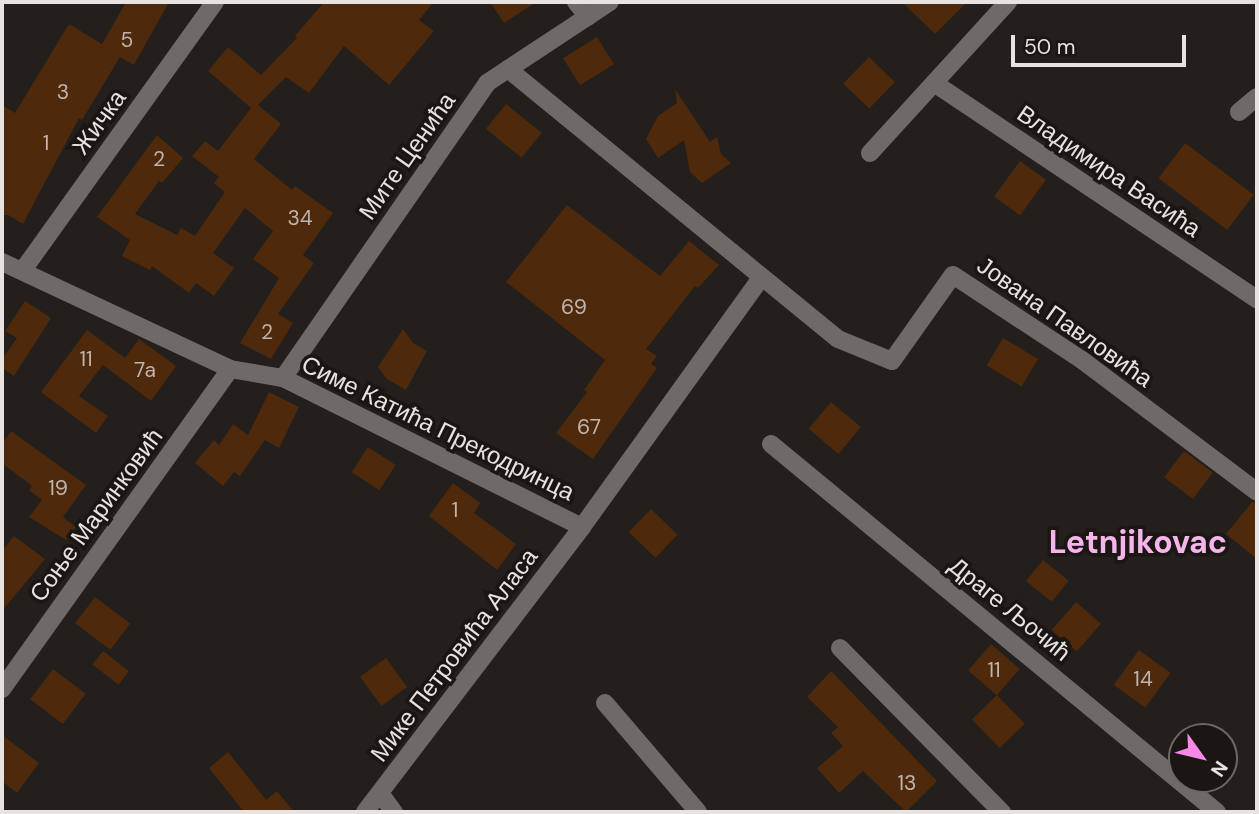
<!DOCTYPE html>
<meta charset="utf-8">
<style>
body{margin:0}
#map{position:relative;width:1259px;height:814px;overflow:hidden;background:#231f1d;font-family:"DM Sans",sans-serif}
div>[style]{position:absolute}
.building>*{inset:0;background:#4e290b;transform-origin:0 0}
.minor>*{height:18px;margin:-9px;padding:0 9px;transform-origin:9px;border-radius:9px;background:#6f6a67}
span{translate:-50% -50%;white-space:nowrap;text-align:center;line-height:1.15;-webkit-text-stroke:7px #1a1614;paint-order:stroke}
.number-label{font-size:21px;color:#c0b4ac}
.number-label span{-webkit-text-stroke-width:0}
.street-label{font-size:24px;color:#e6e3e1}
.district-label{font-size:32px;color:#f5b5ea;font-weight:700}
.frame{position:absolute;inset:0;border:4px solid #e6e3e1;pointer-events:none}
.north{position:absolute;left:1168px;top:723px;width:70px;height:70px;box-sizing:border-box;background:#1a1614;border:2px solid #6c6866;border-radius:50%;rotate:124deg;font-size:19px;font-weight:700;line-height:28px;text-align:center;color:#e6e3e1}
.north::after{content:'';display:block;margin:auto;width:24px;height:32px;background:#f987e8;clip-path:polygon(50% 0,100% 100%,50% 72%,0 100%)}
.scale{position:absolute;left:1011px;top:35px;width:175px;height:32px;box-sizing:border-box;border:4px solid #e6e3e1;border-top:0;padding-left:9px;font-size:21px;line-height:24px;white-space:nowrap;color:#e6e3e1;-webkit-text-stroke:5px #1a1614;paint-order:stroke}
</style>
<div id="map">
<div class="building">
<div style="clip-path:polygon(126px 2px,169px 2px,134px 65px,120px 57px,82px 120px,79px 118px,23px 224px,8px 215px,2px 215px,2px 105px,15px 113px,69px 24px,102px 44px)"></div>
<div style="clip-path:polygon(324px 2px,434px 2px,419px 20px,434px 31px,389px 85px,344px 46px,309px 93px,286px 77px,258px 105px,281px 124px,254px 159px,292px 190px,295px 186px,333px 213px,303px 255px,314px 263px,278px 314px,293px 323px,271px 359px,240px 343px,279px 278px,253px 259px,273px 231px,245px 208px,213px 253px,234px 268px,214px 296px,196px 283px,189px 293px,152px 266px,150px 270px,122px 256px,130px 240px,97px 217px,157px 135px,183px 158px,162px 183px,159px 181px,135px 214px,177px 235px,181px 228px,195px 236px,225px 192px,214px 183px,219px 177px,192px 156px,205px 141px,218px 151px,251px 108px,208px 71px,228px 47px,261px 75px,297px 38px,295px 36px)"></div>
<div style="clip-path:polygon(490px 2px,536px 2px,504px 23px)"></div>
<div style="clip-path:polygon(902px 2px,967px 2px,935px 34px)"></div>
<div style="left:597px;top:37px;width:32px;height:40px;rotate:58deg"></div>
<div style="left:869px;top:57px;width:36px;height:37px;rotate:44deg"></div>
<div style="clip-path:polygon(675px 89px,710px 142px,717px 137px,721px 154px,731px 163px,702px 183px,690px 172px,684px 140px,658px 158px,646px 139px,658px 116px,677px 103px)"></div>
<div style="left:506px;top:104px;width:46px;height:32px;rotate:39deg"></div>
<div style="left:1185px;top:143px;width:86px;height:44px;rotate:37deg"></div>
<div style="left:1020px;top:161px;width:32px;height:44px;rotate:36deg"></div>
<div style="clip-path:polygon(567px 205px,660px 276px,689px 241px,719px 265px,698px 288px,695px 286px,646px 349px,657px 356px,651px 364px,657px 368px,593px 459px,556px 433px,587px 392px,584px 390px,605px 360px,506px 282px)"></div>
<div style="clip-path:polygon(25px 301px,51px 318px,14px 376px,2px 368px,2px 359px,17px 338px,5px 331px)"></div>
<div style="clip-path:polygon(403px 329px,413px 343px,427px 351px,406px 390px,387px 379px,378px 367px)"></div>
<div style="clip-path:polygon(87px 330px,125px 358px,139px 339px,176px 366px,151px 401px,103px 365px,79px 396px,108px 416px,96px 433px,41px 392px)"></div>
<div style="left:1003px;top:338px;width:41px;height:32px;rotate:31deg"></div>
<div style="clip-path:polygon(269px 392px,299px 407px,279px 448px,265px 440px,240px 476px,234px 472px,223px 486px,195px 463px,214px 440px,219px 445px,233px 424px,248px 435px)"></div>
<div style="left:831px;top:402px;width:39px;height:35px;rotate:40deg"></div>
<div style="clip-path:polygon(11px 431px,86px 485px,63px 517px,76px 527px,66px 540px,29px 517px,42px 500px,29px 490px,32px 486px,2px 463px,2px 444px)"></div>
<div style="left:368px;top:447px;width:33px;height:30px;rotate:33deg"></div>
<div style="left:1184px;top:451px;width:36px;height:33px;rotate:37deg"></div>
<div style="clip-path:polygon(453px 483px,480px 503px,474px 513px,516px 544px,497px 570px,429px 516px)"></div>
<div style="clip-path:polygon(1252px 502px,1257px 503px,1257px 559px,1226px 534px)"></div>
<div style="left:651px;top:509px;width:37px;height:32px;rotate:44deg"></div>
<div style="clip-path:polygon(14px 536px,45px 559px,2px 611px,2px 551px)"></div>
<div style="left:1043px;top:560px;width:33px;height:27px;rotate:39deg"></div>
<div style="left:95px;top:597px;width:44px;height:33px;rotate:37deg"></div>
<div style="left:1076px;top:602px;width:33px;height:37px;rotate:41deg"></div>
<div style="left:991px;top:644px;width:38px;height:35px;rotate:41deg"></div>
<div style="left:1139px;top:650px;width:39px;height:43px;rotate:36deg"></div>
<div style="left:103px;top:651px;width:33px;height:17px;rotate:38deg"></div>
<div style="left:386px;top:658px;width:36px;height:32px;rotate:54deg"></div>
<div style="left:53px;top:669px;width:41px;height:38px;rotate:37deg"></div>
<div style="clip-path:polygon(831px 671px,937px 781px,906px 812px,863px 771px,839px 793px,817px 768px,843px 746px,831px 733px,838px 727px,807px 697px)"></div>
<div style="left:997px;top:695px;width:40px;height:35px;rotate:46deg"></div>
<div style="clip-path:polygon(2px 735px,39px 763px,17px 793px,2px 781px)"></div>
<div style="clip-path:polygon(228px 752px,266px 800px,277px 791px,294px 812px,244px 812px,209px 768px)"></div>
</div>
<div class="minor">
<div style="left:576px;top:2px;width:19px;rotate:51deg"></div>
<div style="left:508px;top:69px;width:426px;rotate:39.3deg"></div>
<div style="left:838px;top:339px;width:58px;rotate:22.2deg"></div>
<div style="left:892px;top:361px;width:105px;rotate:-54.7deg"></div>
<div style="left:953px;top:275px;width:154px;rotate:33.4deg"></div>
<div style="left:1082px;top:360px;width:219px;rotate:37deg"></div>
<div style="left:934px;top:83px;width:389px;rotate:33.8deg"></div>
<div style="left:1239px;top:112px;width:23px;rotate:-40deg"></div>
<div style="left:870px;top:153px;width:205px;rotate:-47.6deg"></div>
<div style="left:2px;top:262px;width:252px;rotate:25.1deg"></div>
<div style="left:230px;top:369px;width:54px;rotate:9.6deg"></div>
<div style="left:283px;top:378px;width:334px;rotate:26.5deg"></div>
<div style="left:23px;top:270px;width:330px;rotate:-54.4deg"></div>
<div style="left:283px;top:378px;width:359px;rotate:-55.3deg"></div>
<div style="left:487px;top:83px;width:147px;rotate:-33.4deg"></div>
<div style="left:771px;top:444px;width:578px;rotate:39.53deg"></div>
<div style="left:840px;top:648px;width:231px;rotate:45.4deg"></div>
<div style="left:2px;top:689px;width:393px;rotate:-54.5deg"></div>
<div style="left:605px;top:703px;width:143px;rotate:49.5deg"></div>
<div style="left:380px;top:793px;width:24px;rotate:54deg"></div>
<div style="left:365px;top:812px;width:358px;rotate:-52.7deg"></div>
<div style="left:582px;top:527px;width:305px;rotate:-54.3deg"></div>
</div>
<div class="number-label">
<span style="left:127px;top:40px">5</span>
<span style="left:63px;top:92px">3</span>
<span style="left:46px;top:143px">1</span>
<span style="left:159px;top:159px">2</span>
<span style="left:300px;top:218px">34</span>
<span style="left:574px;top:307px">69</span>
<span style="left:267px;top:332px">2</span>
<span style="left:86px;top:359px">11</span>
<span style="left:145px;top:370px">7a</span>
<span style="left:589px;top:427px">67</span>
<span style="left:58px;top:488px">19</span>
<span style="left:455px;top:510px">1</span>
<span style="left:994px;top:670px">11</span>
<span style="left:1143px;top:679px">14</span>
<span style="left:907px;top:783px">13</span>
</div>
<div class="street-label">
<span style="left:99px;top:122px;rotate:-54deg">Жичка</span>
<span style="left:407px;top:156px;rotate:-55deg">Мите Ценића</span>
<span style="left:1109px;top:171px;rotate:34deg">Владимира Васића</span>
<span style="left:1065px;top:322px;rotate:35deg">Јована Павловића</span>
<span style="left:438px;top:428px;rotate:26deg">Симе Катића Прекодринца</span>
<span style="left:96px;top:515px;rotate:-54deg">Соње Маринковић</span>
<span style="left:1010px;top:609px;rotate:39deg">Драге Љочић</span>
<span style="left:454px;top:655px;rotate:-53deg">Мике Петровића Аласа</span>
</div>
<div class="district-label">
<span style="left:1138px;top:542px">Letnjikovac</span>
</div>
<div class="frame"></div>
<div class="north">N</div>
<div class="scale">50 m</div>
</div>
